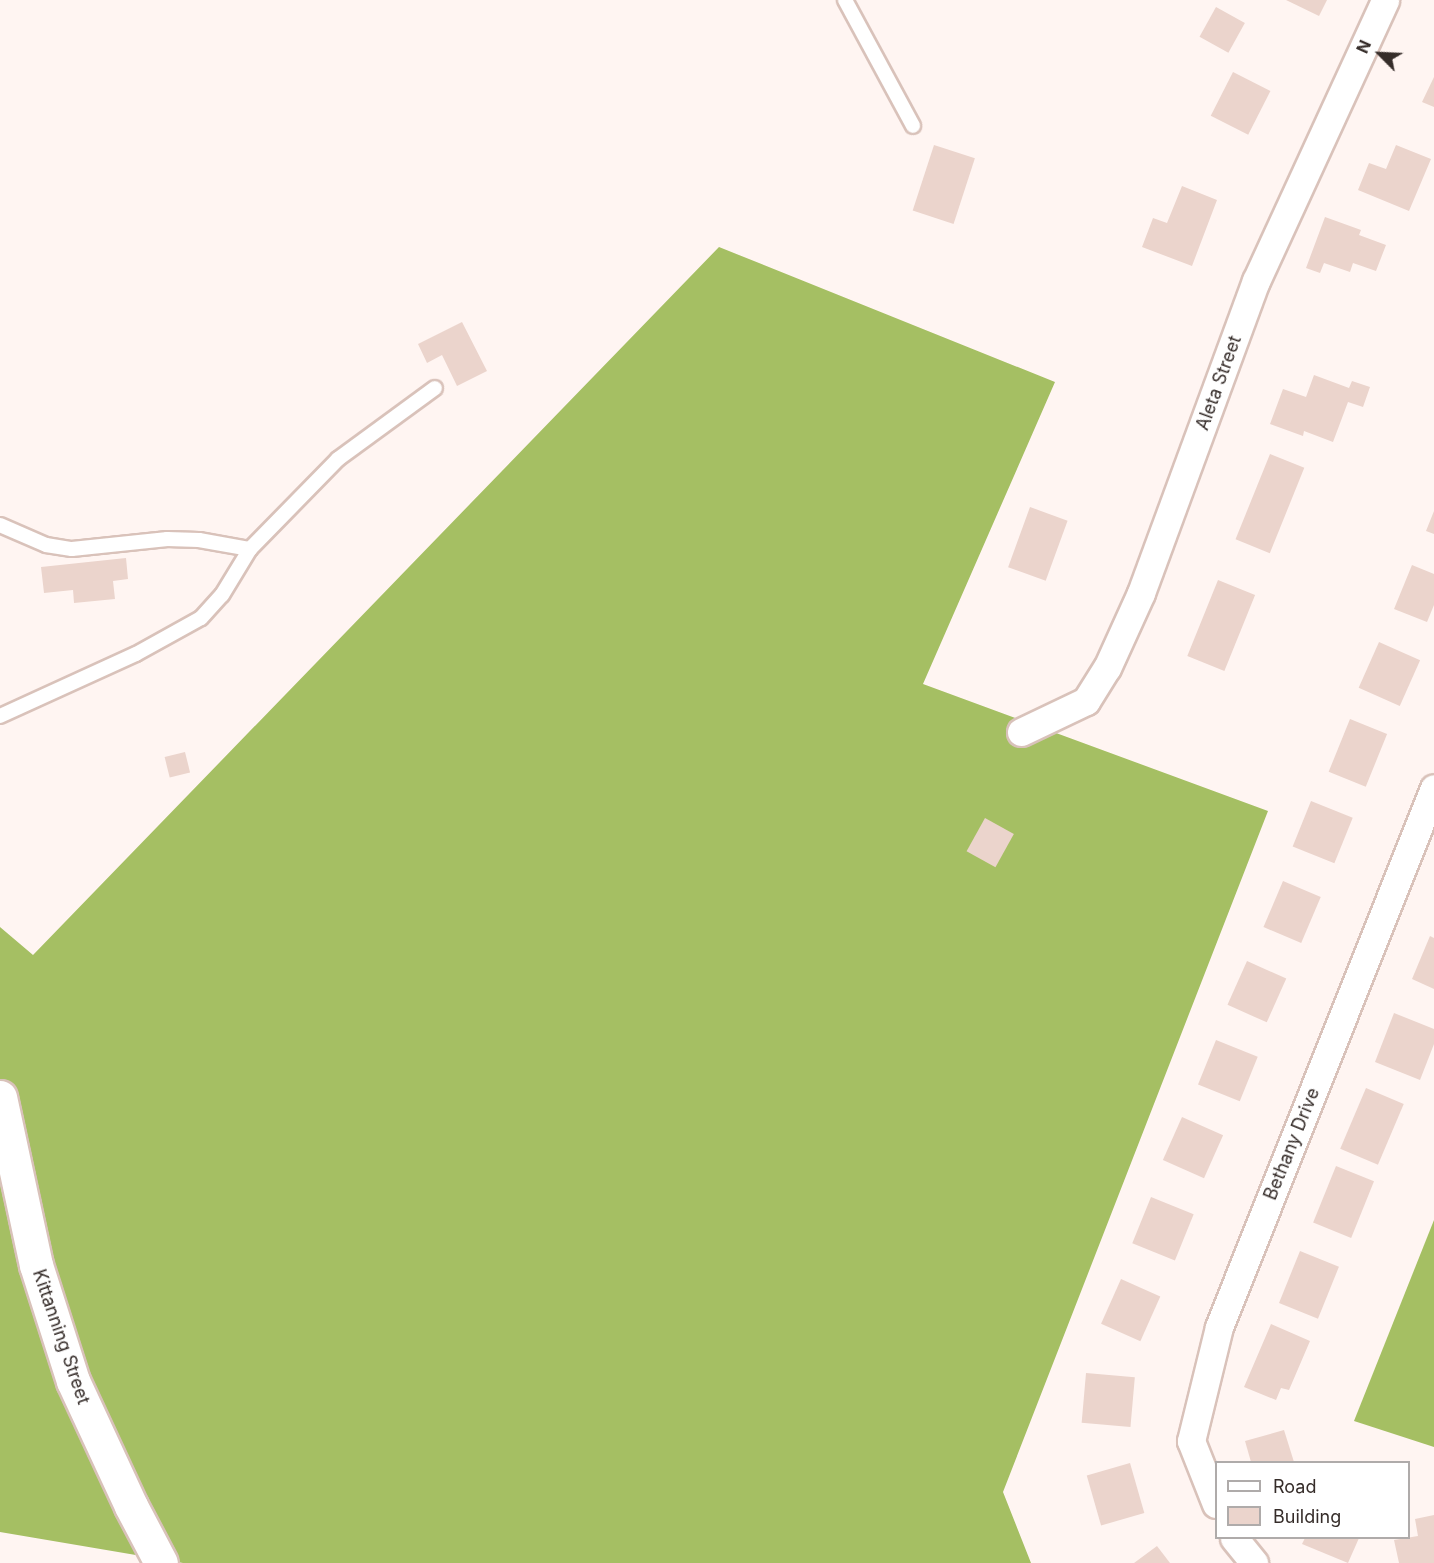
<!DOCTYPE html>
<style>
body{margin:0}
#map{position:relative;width:1434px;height:1563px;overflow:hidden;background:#fff5f2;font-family:Inter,sans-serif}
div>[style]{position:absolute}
.forest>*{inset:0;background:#a5bf63}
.building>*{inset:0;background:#ebd4cc;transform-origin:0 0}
.roads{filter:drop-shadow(2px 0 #d9c2ba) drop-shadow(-2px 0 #d9c2ba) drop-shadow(0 2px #d9c2ba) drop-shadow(0 -2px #d9c2ba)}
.lane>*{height:14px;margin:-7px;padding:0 7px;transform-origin:7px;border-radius:7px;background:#fff}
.street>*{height:27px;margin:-13.5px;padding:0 13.5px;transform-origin:13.5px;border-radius:13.5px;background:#fff}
.secondary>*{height:33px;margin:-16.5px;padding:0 16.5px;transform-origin:16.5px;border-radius:16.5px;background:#fff}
span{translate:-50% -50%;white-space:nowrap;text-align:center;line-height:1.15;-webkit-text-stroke:4.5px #fff;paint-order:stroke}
.street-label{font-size:18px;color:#362d2a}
.legend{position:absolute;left:1215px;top:1461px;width:195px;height:78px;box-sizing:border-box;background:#fff;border:2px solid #afabaa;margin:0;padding:8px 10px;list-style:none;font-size:18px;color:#362d2a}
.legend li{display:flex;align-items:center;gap:12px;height:30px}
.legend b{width:30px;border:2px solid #afabaa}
.north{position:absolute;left:1350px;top:24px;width:60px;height:60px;-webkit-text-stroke:4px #fff;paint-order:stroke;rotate:294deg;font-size:16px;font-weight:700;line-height:24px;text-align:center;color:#362d2a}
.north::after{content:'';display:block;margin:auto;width:21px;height:27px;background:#362d2a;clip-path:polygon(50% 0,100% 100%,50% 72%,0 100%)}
</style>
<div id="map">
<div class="forest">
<div style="clip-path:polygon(719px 247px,1055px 382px,923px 684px,1268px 811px,1003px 1492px,1031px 1563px,183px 1563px,0 1532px,0 927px,33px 955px)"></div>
<div style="clip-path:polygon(1434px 1220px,1434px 1447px,1354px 1421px)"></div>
</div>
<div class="building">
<div style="clip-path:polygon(1286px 0,1327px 0,1319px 16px)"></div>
<div style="left:1216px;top:7px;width:33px;height:34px;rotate:29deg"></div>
<div style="left:1233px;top:72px;width:42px;height:49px;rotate:27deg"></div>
<div style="clip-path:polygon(1434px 77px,1434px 107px,1422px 102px)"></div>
<div style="left:934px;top:145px;width:43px;height:69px;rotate:18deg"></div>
<div style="clip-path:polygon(1396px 145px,1431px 159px,1409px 211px,1358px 190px,1369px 163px,1386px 169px)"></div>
<div style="clip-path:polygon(1182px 186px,1217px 200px,1192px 266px,1142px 247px,1153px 218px,1167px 223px)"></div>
<div style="clip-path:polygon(1325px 217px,1361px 230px,1359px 235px,1386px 245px,1376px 271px,1353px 263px,1350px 272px,1324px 263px,1320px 273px,1306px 268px)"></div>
<div style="clip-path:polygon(462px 322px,487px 371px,457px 386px,442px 355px,427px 363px,418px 344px)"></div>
<div style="clip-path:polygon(1314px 375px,1349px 388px,1352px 381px,1370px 387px,1363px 407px,1348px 402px,1333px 442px,1304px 431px,1303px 436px,1270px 424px,1283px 389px,1306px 397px)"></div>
<div style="left:1270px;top:454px;width:37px;height:92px;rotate:22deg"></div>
<div style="left:1030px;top:507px;width:40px;height:64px;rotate:20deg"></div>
<div style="clip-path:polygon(1434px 511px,1434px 534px,1426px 531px)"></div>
<div style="clip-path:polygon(126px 558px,128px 579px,113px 581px,115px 599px,74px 603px,73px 590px,44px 593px,41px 567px)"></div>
<div style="clip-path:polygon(1412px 565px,1434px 574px,1434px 605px,1427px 622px,1394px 609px)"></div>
<div style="left:1218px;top:580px;width:40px;height:82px;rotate:22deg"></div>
<div style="left:1379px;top:642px;width:45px;height:50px;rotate:24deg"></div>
<div style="left:1350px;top:719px;width:40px;height:57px;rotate:22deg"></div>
<div style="left:185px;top:752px;width:21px;height:21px;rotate:76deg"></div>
<div style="left:1311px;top:801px;width:45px;height:49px;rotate:22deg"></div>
<div style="left:985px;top:818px;width:33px;height:38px;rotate:29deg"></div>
<div style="left:1283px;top:881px;width:41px;height:50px;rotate:23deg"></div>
<div style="clip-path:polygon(1430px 936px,1434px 938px,1434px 989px,1412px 979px)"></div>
<div style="left:1247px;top:961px;width:43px;height:48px;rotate:24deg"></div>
<div style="clip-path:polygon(1394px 1013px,1434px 1029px,1434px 1044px,1420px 1080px,1375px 1062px)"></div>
<div style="left:1216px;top:1040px;width:45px;height:48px;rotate:22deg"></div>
<div style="left:1366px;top:1088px;width:41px;height:66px;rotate:23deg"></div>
<div style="left:1182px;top:1117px;width:45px;height:47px;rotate:24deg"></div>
<div style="left:1336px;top:1166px;width:41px;height:61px;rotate:22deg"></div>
<div style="left:1151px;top:1197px;width:46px;height:50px;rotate:22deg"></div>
<div style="left:1300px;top:1251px;width:42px;height:56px;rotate:22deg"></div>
<div style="left:1121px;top:1279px;width:43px;height:49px;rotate:24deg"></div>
<div style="clip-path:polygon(1271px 1324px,1310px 1341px,1289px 1390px,1281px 1388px,1276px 1400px,1244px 1387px)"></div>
<div style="left:1086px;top:1373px;width:49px;height:50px;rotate:5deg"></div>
<div style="clip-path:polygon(1284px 1430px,1294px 1462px,1251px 1462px,1245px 1441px)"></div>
<div style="left:1130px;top:1463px;width:52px;height:45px;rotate:74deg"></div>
<div style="clip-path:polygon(1434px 1515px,1434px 1563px,1399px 1563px,1394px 1540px,1418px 1536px,1415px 1519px)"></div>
<div style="clip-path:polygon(1305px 1538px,1359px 1538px,1348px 1563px,1302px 1544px)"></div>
<div style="clip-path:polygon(1157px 1546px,1170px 1563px,1134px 1563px)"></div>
</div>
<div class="roads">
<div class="lane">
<div style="left:845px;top:0;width:143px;rotate:61.6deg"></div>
<div style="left:0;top:525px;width:50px;rotate:23.5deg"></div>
<div style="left:46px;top:545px;width:26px;rotate:9deg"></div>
<div style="left:72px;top:549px;width:96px;rotate:-6deg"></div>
<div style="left:167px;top:539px;width:32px;rotate:2deg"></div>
<div style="left:199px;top:540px;width:52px;rotate:10deg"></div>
<div style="left:0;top:716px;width:149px;rotate:-24.5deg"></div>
<div style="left:136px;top:654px;width:74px;rotate:-29deg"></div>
<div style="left:201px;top:618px;width:31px;rotate:-48deg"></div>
<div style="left:222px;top:595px;width:54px;rotate:-58.7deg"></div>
<div style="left:250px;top:549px;width:126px;rotate:-45.6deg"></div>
<div style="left:338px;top:459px;width:120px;rotate:-36.2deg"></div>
</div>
<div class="street">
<div style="left:1021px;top:732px;width:72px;rotate:-25.5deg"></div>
<div style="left:1086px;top:701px;width:39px;rotate:-58deg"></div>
<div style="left:1107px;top:668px;width:82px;rotate:-65.6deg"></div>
<div style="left:1141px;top:593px;width:333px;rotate:-69.8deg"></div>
<div style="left:1256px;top:281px;width:309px;rotate:-65.3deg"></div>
<div style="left:1216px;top:1504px;width:68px;rotate:-111.6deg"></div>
<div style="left:1191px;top:1441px;width:117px;rotate:-76.2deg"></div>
<div style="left:1219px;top:1327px;width:580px;rotate:-68.25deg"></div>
<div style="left:1234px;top:1538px;width:32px;rotate:51deg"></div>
</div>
<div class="secondary">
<div style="left:0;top:1097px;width:172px;rotate:77.9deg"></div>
<div style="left:36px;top:1265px;width:122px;rotate:72.3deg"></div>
<div style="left:73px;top:1381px;width:138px;rotate:65.1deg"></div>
<div style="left:131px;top:1506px;width:64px;rotate:62.2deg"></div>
</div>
</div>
<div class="street-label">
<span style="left:1219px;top:383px;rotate:-70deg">Aleta Street</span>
<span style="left:1292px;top:1144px;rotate:-68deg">Bethany Drive</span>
<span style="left:61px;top:1337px;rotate:71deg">Kittanning Street</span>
</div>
<ul class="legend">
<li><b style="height:8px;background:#fff"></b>Road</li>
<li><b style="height:16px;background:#ebd4cc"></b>Building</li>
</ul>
<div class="north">N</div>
</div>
